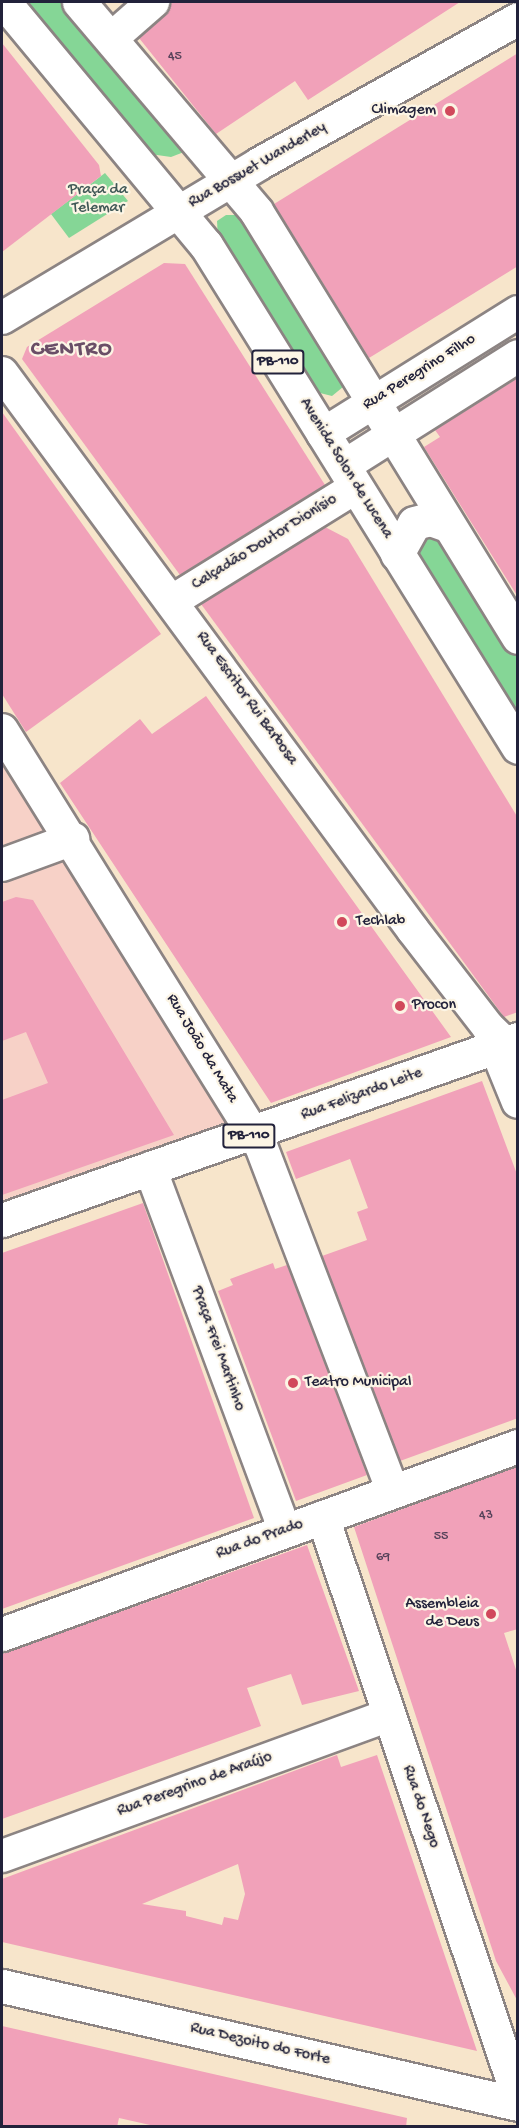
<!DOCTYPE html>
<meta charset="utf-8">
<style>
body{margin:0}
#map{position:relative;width:519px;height:2128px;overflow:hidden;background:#f7e5cb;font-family:"Gochi Hand",sans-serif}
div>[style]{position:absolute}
.built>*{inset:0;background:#f7d1c7}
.green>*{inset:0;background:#85d696}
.building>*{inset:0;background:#f1a1b9}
.roads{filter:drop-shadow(2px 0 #8c8483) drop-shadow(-2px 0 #8c8483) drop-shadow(0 2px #8c8483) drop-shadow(0 -2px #8c8483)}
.minor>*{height:32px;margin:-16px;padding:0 16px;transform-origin:16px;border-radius:16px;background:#fff}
.major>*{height:33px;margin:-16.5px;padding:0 16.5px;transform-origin:16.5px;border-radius:16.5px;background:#fff}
.dots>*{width:16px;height:16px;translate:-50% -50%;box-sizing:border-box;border:3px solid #fcf5e5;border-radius:50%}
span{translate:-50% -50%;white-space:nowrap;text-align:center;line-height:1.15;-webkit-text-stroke:4.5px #fcf5e5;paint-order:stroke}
.number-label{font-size:14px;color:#56425a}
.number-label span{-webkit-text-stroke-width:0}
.shield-label span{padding:2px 4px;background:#fcf5e5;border:2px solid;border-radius:4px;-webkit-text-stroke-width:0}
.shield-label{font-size:15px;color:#22223b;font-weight:700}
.poi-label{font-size:16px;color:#22223b}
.right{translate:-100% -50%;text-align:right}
.left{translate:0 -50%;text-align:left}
.street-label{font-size:16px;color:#22223b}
.park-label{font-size:16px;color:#405856}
.district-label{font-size:22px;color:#6a4e67;font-weight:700;letter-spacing:1.5px}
.frame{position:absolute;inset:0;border:3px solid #22223b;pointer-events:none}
</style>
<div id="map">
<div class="built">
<div style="clip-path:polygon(2px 737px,261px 1146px,2px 1230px)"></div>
</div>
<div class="green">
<div style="clip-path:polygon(19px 2px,66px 2px,180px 131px,184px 152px,171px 157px,150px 154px)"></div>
<div style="clip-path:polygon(105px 173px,128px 201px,69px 238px,51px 214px)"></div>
<div style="clip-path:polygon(226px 215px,243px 215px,336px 361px,343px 387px,332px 396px,316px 392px,218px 239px,217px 221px)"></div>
<div style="clip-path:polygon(412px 536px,450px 536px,517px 653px,517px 719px,410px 551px)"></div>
</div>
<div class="building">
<div style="clip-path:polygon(173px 2px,460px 2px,308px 100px,295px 81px,216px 134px,139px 38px)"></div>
<div style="clip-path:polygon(2px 43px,99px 165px,101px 176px,2px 252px)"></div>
<div style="clip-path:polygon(518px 53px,518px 266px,369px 358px,274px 204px)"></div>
<div style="clip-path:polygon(164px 263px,185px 264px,325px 485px,180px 575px,22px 359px,27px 347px)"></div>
<div style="clip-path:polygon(518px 378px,518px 597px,424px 447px,440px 437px,435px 430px)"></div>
<div style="clip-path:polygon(2px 412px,161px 634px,26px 732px,2px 694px)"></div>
<div style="clip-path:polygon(325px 527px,348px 539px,518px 818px,518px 1012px,504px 1017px,201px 604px)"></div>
<div style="clip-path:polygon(206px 696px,394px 958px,451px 1037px,271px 1103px,60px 783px,140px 719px,152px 734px)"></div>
<div style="clip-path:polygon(16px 897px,33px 900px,174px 1135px,2px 1195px,2px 1100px,48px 1083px,26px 1032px,2px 1041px,2px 902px)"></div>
<div style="clip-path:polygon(482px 1081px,518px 1177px,518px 1418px,400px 1461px,322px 1256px,367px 1240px,357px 1212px,368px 1208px,350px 1159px,296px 1179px,286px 1152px)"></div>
<div style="clip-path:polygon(143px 1203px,254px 1518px,2px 1609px,2px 1253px)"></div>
<div style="clip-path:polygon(273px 1263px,275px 1269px,287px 1265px,367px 1475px,296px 1501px,218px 1291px,233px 1285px,230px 1279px)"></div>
<div style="clip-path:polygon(518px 1466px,518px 1629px,504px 1633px,518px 1676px,518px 2002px,496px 1961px,354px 1527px)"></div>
<div style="clip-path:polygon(307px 1545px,359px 1691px,302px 1705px,291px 1674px,247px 1688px,261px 1726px,2px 1819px,2px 1654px)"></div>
<div style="clip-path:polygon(evenodd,337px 1755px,341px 1767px,377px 1755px,477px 2051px,2px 1942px,2px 1879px,337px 1755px,238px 1864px,245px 1894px,238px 1920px,224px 1917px,222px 1925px,186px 1916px,186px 1911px,142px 1904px,238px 1864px)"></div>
<div style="clip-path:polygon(2px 2026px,407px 2118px,406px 2127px,159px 2127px,119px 2118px,117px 2127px,2px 2127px)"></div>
</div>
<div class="roads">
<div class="minor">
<div style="left:112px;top:38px;width:55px;rotate:-41.3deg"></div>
<div style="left:2px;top:318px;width:300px;rotate:-30.9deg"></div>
<div style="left:259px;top:164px;width:297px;rotate:-29.2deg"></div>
<div style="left:2px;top:373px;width:692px;rotate:53.58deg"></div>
<div style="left:413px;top:930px;width:123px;rotate:52.3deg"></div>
<div style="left:488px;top:1027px;width:42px;rotate:44deg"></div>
<div style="left:323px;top:434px;width:230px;rotate:-32deg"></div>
<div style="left:344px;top:466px;width:206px;rotate:-32.3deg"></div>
<div style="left:174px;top:600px;width:214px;rotate:-31.8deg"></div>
<div style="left:2px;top:730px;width:490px;rotate:58.1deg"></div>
<div style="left:261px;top:1146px;width:370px;rotate:69.1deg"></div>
<div style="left:2px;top:865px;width:76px;rotate:-20.1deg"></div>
<div style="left:491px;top:1036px;width:71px;rotate:67.8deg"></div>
<div style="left:150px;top:1168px;width:387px;rotate:69.6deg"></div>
<div style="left:323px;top:1517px;width:612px;rotate:71.42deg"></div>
<div style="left:2px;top:1856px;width:412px;rotate:-20deg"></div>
</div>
<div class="major">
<div style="left:4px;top:2px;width:316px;rotate:50.3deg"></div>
<div style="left:206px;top:245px;width:591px;rotate:58.14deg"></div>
<div style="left:79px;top:2px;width:274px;rotate:49.7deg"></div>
<div style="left:256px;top:211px;width:500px;rotate:58.41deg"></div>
<div style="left:397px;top:554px;width:35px;rotate:-61deg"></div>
<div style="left:414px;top:523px;width:16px;rotate:-14deg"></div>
<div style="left:430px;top:519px;width:18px;rotate:19deg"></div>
<div style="left:2px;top:1220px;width:547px;rotate:-19.33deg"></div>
<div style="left:2px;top:1634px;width:549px;rotate:-20.02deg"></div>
<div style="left:2px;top:1986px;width:529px;rotate:12.88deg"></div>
</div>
</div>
<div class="dots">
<div style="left:450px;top:111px;background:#d1495b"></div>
<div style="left:342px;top:922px;background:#d1495b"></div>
<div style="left:400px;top:1006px;background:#d1495b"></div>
<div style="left:293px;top:1383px;background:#d1495b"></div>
<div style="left:491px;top:1614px;background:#d1495b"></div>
</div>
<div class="number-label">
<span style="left:175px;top:57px">45</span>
<span style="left:486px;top:1516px">43</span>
<span style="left:441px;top:1537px">55</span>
<span style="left:383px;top:1558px">69</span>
</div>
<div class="shield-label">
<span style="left:278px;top:362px">PB-110</span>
<span style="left:249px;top:1136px">PB-110</span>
</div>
<div class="poi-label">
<span class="right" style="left:436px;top:111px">Climagem</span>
<span class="left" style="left:356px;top:922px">Techlab</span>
<span class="left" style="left:412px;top:1006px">Procon</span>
<span class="left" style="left:305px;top:1383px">Teatro Municipal</span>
<span class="right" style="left:479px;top:1614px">Assembleia<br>de Deus</span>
</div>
<div class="street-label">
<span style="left:258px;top:166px;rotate:-30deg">Rua Bossuet Wanderley</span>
<span style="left:420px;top:373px;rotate:-32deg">Rua Peregrino Filho</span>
<span style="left:345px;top:469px;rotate:58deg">Avenida Solon de Lucena</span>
<span style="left:265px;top:543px;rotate:-32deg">Calçadão Doutor Dionísio</span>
<span style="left:246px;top:699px;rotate:54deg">Rua Escritor Rui Barbosa</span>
<span style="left:201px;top:1049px;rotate:59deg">Rua João da Mata</span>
<span style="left:362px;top:1095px;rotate:-20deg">Rua Felizardo Leite</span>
<span style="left:217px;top:1349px;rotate:70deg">Praça Frei Martinho</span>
<span style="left:260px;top:1540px;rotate:-20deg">Rua do Prado</span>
<span style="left:195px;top:1785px;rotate:-20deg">Rua Peregrino de Araújo</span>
<span style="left:420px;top:1807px;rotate:71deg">Rua do Nego</span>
<span style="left:260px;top:2045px;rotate:13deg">Rua Dezoito do Forte</span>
</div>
<div class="park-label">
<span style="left:98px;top:200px">Praça da<br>Telemar</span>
</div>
<div class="district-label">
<span style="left:72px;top:351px">CENTRO</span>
</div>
<div class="frame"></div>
</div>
